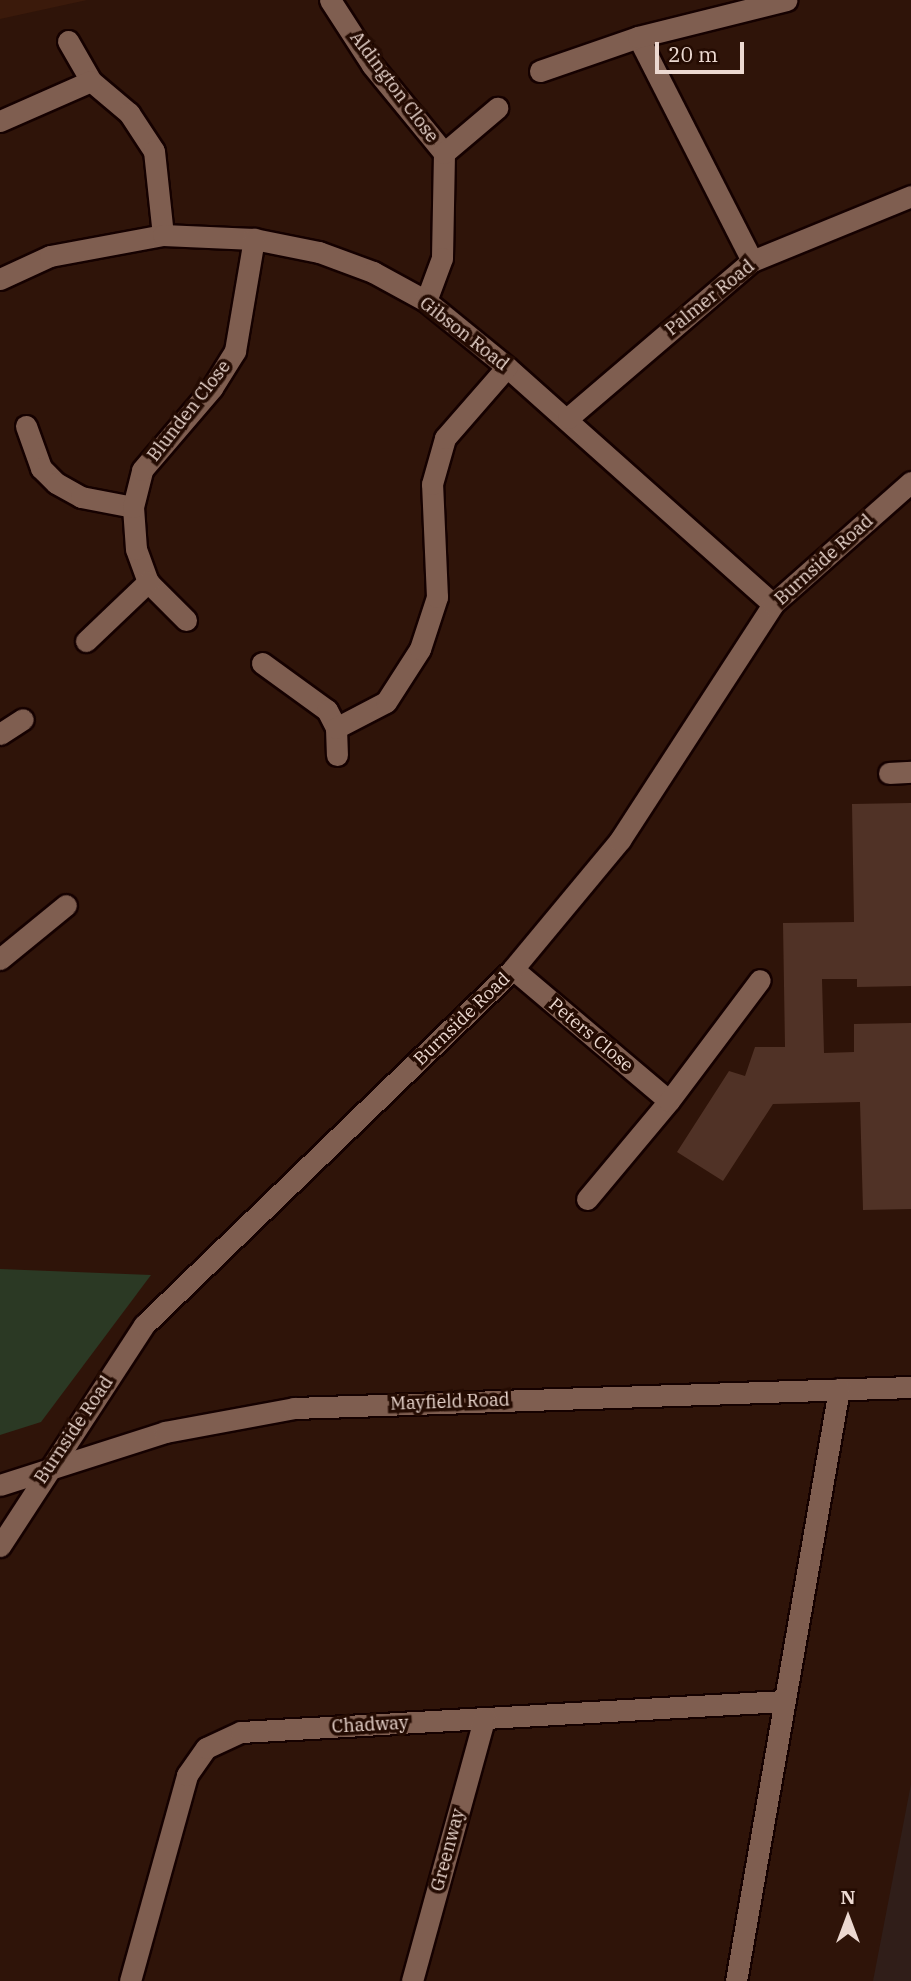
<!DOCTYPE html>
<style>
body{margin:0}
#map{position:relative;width:911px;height:1981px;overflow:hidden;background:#2f1409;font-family:"IBM Plex Serif",serif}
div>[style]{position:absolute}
.built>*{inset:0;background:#3b1a0b}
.education>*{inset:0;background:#301e19}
.green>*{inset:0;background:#2b3924}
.building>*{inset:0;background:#503226}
.roads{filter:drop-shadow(2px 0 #150100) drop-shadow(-2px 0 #150100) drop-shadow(0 2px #150100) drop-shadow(0 -2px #150100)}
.minor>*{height:21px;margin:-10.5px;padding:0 10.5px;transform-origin:10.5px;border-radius:10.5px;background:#7f5e50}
span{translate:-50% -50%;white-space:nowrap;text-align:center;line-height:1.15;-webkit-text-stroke:7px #240b02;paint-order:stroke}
.street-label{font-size:18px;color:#ecd9d1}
.north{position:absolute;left:813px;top:1883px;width:70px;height:70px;-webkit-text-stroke:5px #240b02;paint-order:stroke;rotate:0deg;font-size:19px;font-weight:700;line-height:28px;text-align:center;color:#ecd9d1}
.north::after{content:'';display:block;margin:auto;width:24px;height:32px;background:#ecd9d1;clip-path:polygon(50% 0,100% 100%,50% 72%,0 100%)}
.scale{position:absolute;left:655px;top:42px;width:89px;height:32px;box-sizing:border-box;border:4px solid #ecd9d1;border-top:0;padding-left:9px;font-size:21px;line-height:24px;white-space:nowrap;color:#ecd9d1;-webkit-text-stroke:5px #240b02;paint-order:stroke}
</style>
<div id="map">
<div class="built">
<div style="clip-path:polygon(0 0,87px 0,0 19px)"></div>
</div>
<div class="education">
<div style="clip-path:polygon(911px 1784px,911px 1981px,873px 1981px)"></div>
</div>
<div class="green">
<div style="clip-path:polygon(0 1269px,151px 1275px,41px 1422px,0 1435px)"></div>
</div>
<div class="building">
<div style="clip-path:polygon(911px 803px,911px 986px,857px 987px,857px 979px,822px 979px,824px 1053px,854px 1052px,854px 1024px,911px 1023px,911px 1209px,863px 1210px,860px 1102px,773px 1104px,723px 1181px,677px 1152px,729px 1071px,745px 1076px,755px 1047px,785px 1047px,783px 923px,854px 922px,852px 804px)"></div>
</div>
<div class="roads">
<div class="minor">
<div style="left:330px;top:0;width:77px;rotate:57.1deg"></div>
<div style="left:372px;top:65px;width:114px;rotate:50.7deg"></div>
<div style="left:444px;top:153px;width:105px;rotate:91.1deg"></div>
<div style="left:442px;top:258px;width:46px;rotate:110.4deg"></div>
<div style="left:638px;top:37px;width:251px;rotate:63deg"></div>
<div style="left:68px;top:41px;width:46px;rotate:60.1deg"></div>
<div style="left:91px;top:81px;width:50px;rotate:40.1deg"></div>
<div style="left:129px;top:113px;width:45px;rotate:56.7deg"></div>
<div style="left:154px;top:151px;width:84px;rotate:83.9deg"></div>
<div style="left:540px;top:71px;width:104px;rotate:-19.1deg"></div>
<div style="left:638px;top:37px;width:153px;rotate:-14deg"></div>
<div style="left:0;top:121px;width:99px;rotate:-23.7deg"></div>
<div style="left:444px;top:153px;width:70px;rotate:-40.3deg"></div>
<div style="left:0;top:279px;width:55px;rotate:-24.7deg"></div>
<div style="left:50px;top:256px;width:115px;rotate:-10.5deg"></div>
<div style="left:163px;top:235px;width:91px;rotate:2.5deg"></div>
<div style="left:254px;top:239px;width:66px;rotate:11.3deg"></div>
<div style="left:319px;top:252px;width:58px;rotate:20.3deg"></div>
<div style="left:373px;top:272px;width:60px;rotate:28.7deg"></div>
<div style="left:426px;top:301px;width:104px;rotate:39.2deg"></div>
<div style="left:507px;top:367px;width:356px;rotate:41.7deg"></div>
<div style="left:568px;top:418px;width:242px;rotate:-40.5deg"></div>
<div style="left:752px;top:261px;width:172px;rotate:-22.2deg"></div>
<div style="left:26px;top:426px;width:45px;rotate:70.3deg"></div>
<div style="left:41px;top:468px;width:21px;rotate:45deg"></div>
<div style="left:56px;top:483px;width:29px;rotate:29deg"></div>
<div style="left:81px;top:497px;width:53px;rotate:10.9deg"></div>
<div style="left:186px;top:620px;width:54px;rotate:-135deg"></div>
<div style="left:148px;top:582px;width:35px;rotate:-110deg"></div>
<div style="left:136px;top:549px;width:42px;rotate:-94.1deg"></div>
<div style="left:133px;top:507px;width:38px;rotate:-76deg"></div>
<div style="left:142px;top:470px;width:108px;rotate:-49.5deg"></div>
<div style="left:212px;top:388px;width:44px;rotate:-58.1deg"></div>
<div style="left:235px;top:351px;width:114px;rotate:-80.4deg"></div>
<div style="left:86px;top:641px;width:86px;rotate:-43.6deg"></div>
<div style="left:262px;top:663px;width:80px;rotate:35.9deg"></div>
<div style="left:327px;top:710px;width:20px;rotate:63deg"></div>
<div style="left:336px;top:728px;width:27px;rotate:88deg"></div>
<div style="left:336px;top:728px;width:56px;rotate:-27.5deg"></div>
<div style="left:386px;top:702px;width:63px;rotate:-57.3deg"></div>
<div style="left:420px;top:649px;width:55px;rotate:-71.9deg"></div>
<div style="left:437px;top:597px;width:113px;rotate:-92.5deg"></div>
<div style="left:432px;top:484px;width:48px;rotate:-74.2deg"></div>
<div style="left:445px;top:438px;width:94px;rotate:-48.9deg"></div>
<div style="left:0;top:734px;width:27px;rotate:-33deg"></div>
<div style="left:889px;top:773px;width:22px;rotate:-3deg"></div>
<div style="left:0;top:959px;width:85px;rotate:-39.3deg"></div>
<div style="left:513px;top:969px;width:204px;rotate:40.2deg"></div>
<div style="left:587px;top:1199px;width:128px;rotate:-50.1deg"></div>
<div style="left:669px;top:1101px;width:151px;rotate:-53.1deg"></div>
<div style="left:0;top:1485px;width:173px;rotate:-17.8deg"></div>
<div style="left:165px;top:1432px;width:131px;rotate:-10.5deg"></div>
<div style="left:294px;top:1408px;width:617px;rotate:-1.95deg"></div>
<div style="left:0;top:1546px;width:264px;rotate:-56.9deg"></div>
<div style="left:144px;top:1325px;width:513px;rotate:-43.97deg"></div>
<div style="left:513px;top:969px;width:168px;rotate:-50.3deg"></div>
<div style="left:620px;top:840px;width:281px;rotate:-57deg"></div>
<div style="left:773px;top:604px;width:184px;rotate:-41.5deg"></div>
<div style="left:130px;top:1981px;width:214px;rotate:-74.5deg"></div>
<div style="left:187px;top:1775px;width:33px;rotate:-55deg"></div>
<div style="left:206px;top:1748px;width:38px;rotate:-25deg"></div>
<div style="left:241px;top:1732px;width:543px;rotate:-3.27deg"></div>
<div style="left:412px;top:1981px;width:272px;rotate:-74.6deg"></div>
<div style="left:736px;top:1981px;width:601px;rotate:-80.13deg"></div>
</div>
</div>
<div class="street-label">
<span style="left:394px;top:87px;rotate:53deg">Aldington Close</span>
<span style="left:710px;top:298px;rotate:-39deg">Palmer Road</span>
<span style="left:464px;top:334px;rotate:38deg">Gibson Road</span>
<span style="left:189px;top:411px;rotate:-52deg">Blunden Close</span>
<span style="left:824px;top:560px;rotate:-42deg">Burnside Road</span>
<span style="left:462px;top:1019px;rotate:-44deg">Burnside Road</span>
<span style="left:591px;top:1035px;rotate:40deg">Peters Close</span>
<span style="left:450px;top:1402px;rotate:-2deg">Mayfield Road</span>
<span style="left:74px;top:1430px;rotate:-56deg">Burnside Road</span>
<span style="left:370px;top:1725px;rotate:-3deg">Chadway</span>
<span style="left:448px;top:1850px;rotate:-75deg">Greenway</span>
</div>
<div class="north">N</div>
<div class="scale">20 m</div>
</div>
